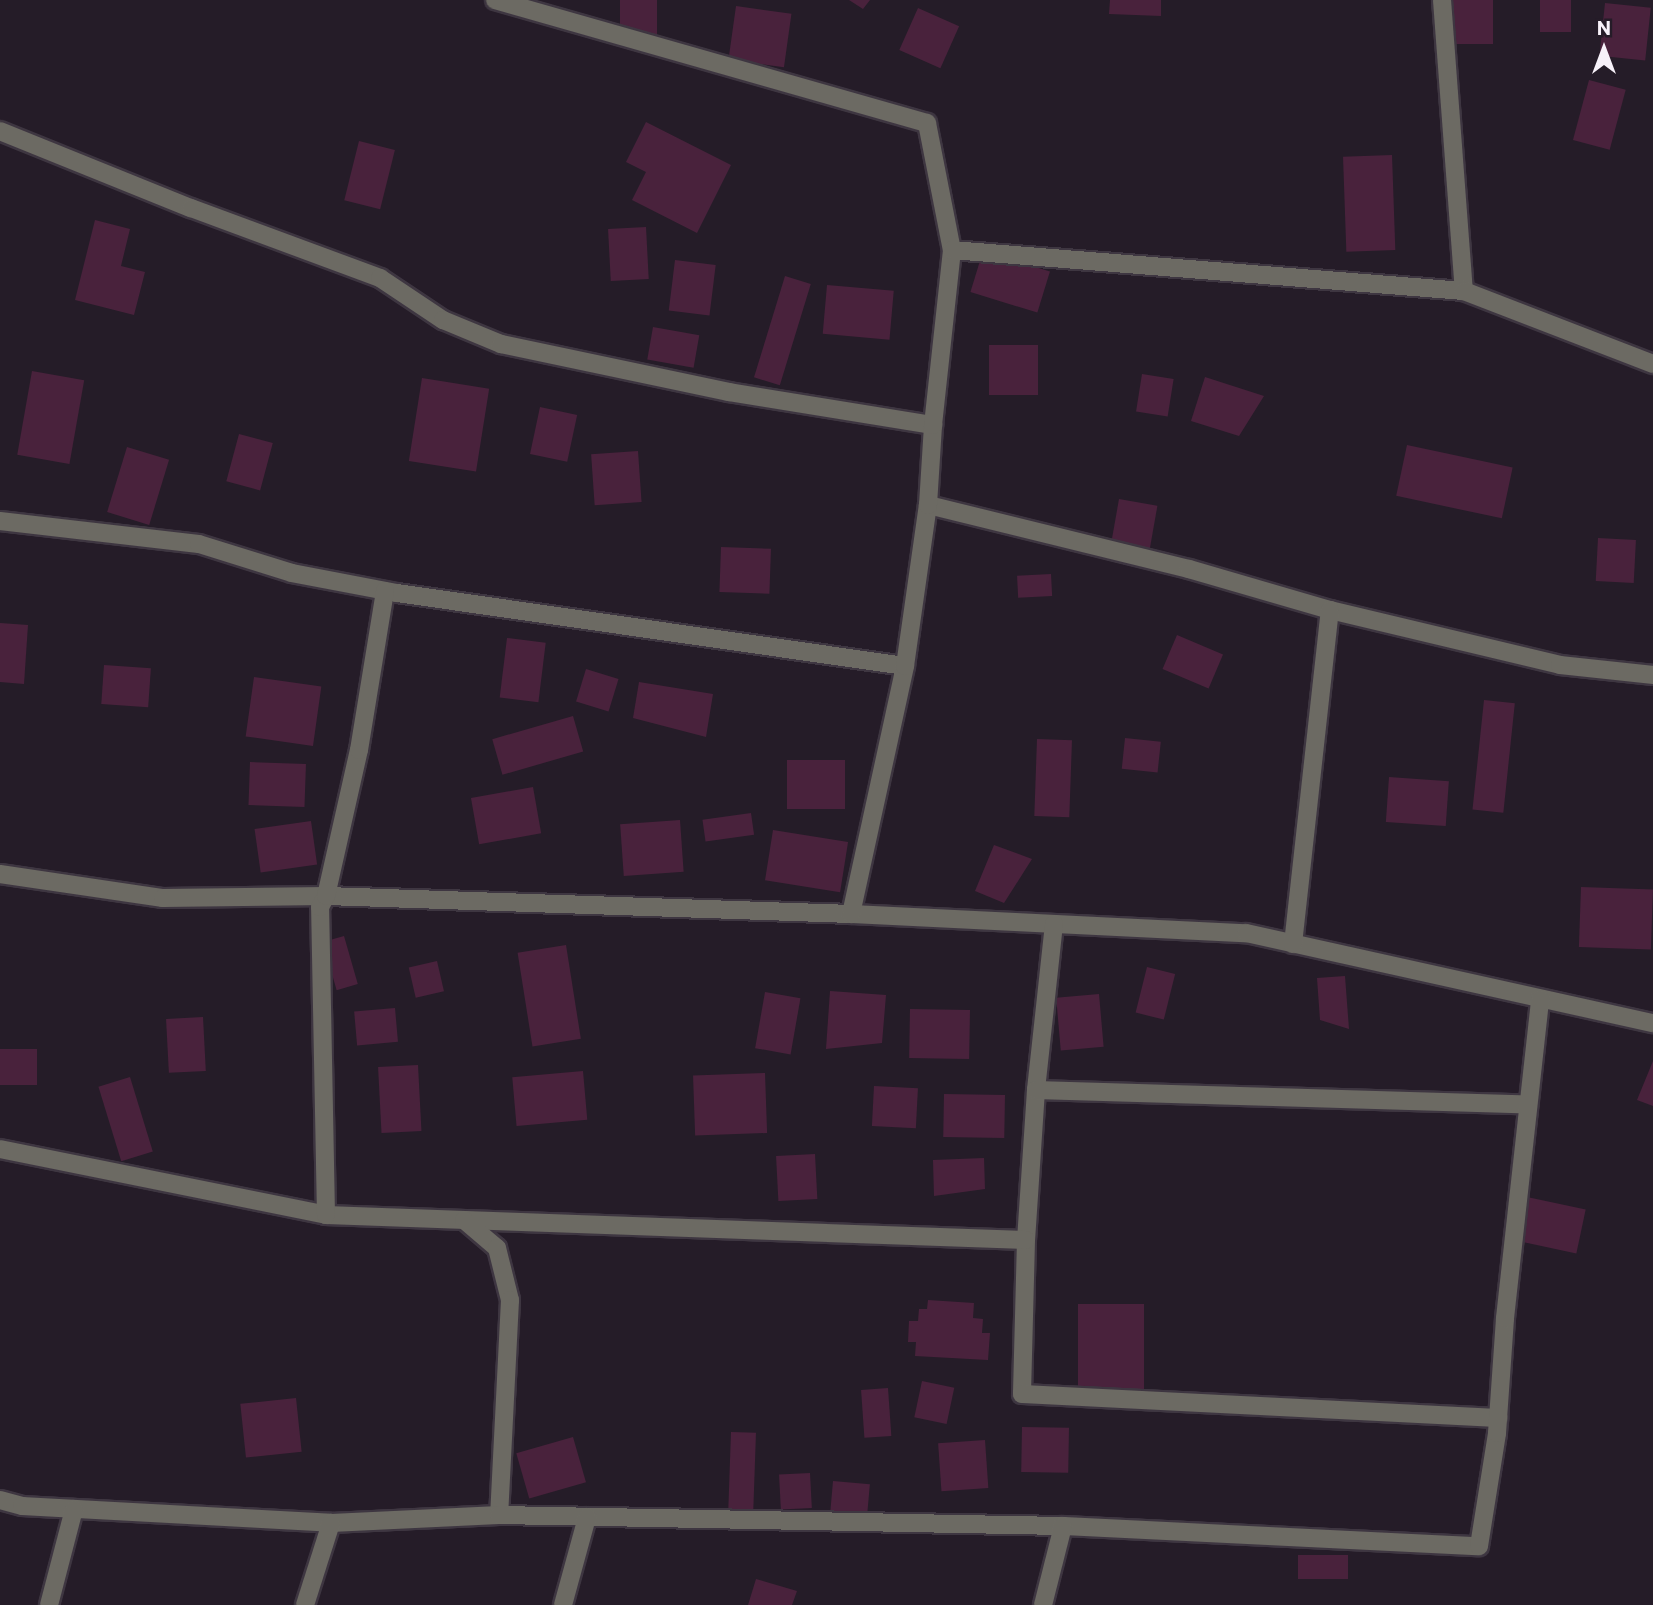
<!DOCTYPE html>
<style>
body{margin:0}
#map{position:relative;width:1653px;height:1605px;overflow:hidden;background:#251c28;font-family:Commissioner,sans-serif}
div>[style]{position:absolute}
.building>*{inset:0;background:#49223c;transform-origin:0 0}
.roads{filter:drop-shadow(2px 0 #3e3641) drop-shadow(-2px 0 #3e3641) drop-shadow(0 2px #3e3641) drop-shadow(0 -2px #3e3641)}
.minor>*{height:18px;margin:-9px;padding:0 9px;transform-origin:9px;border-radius:9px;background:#6c6a63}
span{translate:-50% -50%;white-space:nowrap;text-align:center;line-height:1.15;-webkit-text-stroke:5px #251c28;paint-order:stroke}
.north{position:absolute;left:1569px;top:14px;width:70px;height:70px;-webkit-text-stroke:5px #251c28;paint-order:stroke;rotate:0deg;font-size:19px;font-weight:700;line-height:28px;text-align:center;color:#f7f1f9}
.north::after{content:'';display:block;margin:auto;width:24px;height:32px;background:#f7f1f9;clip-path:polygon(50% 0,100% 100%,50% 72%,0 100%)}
</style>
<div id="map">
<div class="building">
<div style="left:620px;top:0;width:37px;height:35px"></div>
<div style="clip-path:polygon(849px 0,870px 0,863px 9px)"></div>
<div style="clip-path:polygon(1110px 0,1161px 0,1161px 16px,1109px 14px)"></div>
<div style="left:1449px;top:0;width:44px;height:44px"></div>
<div style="left:1540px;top:0;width:31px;height:32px"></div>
<div style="left:1605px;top:3px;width:46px;height:53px;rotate:6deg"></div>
<div style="left:736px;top:6px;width:56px;height:54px;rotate:8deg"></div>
<div style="left:918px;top:8px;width:45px;height:46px;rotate:24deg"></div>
<div style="left:1589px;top:80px;width:38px;height:62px;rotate:15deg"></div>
<div style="clip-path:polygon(646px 122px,731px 165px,697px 233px,632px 200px,646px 172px,626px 162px)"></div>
<div style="left:359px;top:141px;width:37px;height:61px;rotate:14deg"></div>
<div style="left:1392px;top:155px;width:95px;height:49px;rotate:88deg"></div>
<div style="clip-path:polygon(95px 220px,130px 229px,121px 266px,145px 272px,134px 315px,75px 300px)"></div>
<div style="left:646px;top:227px;width:52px;height:38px;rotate:87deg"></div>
<div style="left:983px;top:251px;width:70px;height:43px;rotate:17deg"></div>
<div style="left:675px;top:260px;width:41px;height:51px;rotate:7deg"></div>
<div style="left:785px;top:276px;width:27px;height:106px;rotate:17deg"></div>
<div style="left:827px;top:285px;width:67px;height:49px;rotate:5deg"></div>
<div style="left:653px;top:327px;width:47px;height:33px;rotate:10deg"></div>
<div style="left:989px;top:345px;width:49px;height:50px"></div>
<div style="left:32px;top:371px;width:53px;height:85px;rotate:10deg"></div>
<div style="left:1142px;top:374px;width:32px;height:38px;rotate:9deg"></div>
<div style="clip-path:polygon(1205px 377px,1264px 396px,1239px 436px,1191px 421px)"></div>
<div style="left:422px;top:378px;width:68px;height:84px;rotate:9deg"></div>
<div style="left:540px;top:407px;width:38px;height:48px;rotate:12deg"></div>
<div style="left:239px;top:434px;width:35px;height:49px;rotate:15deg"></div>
<div style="left:1407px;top:445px;width:108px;height:52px;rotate:12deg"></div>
<div style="left:127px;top:447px;width:44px;height:68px;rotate:17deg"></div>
<div style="left:638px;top:451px;width:51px;height:47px;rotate:86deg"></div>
<div style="left:1119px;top:499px;width:39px;height:44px;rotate:10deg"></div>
<div style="left:1598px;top:538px;width:38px;height:43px;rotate:3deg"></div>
<div style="left:721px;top:547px;width:50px;height:45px;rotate:2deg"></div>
<div style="left:1051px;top:574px;width:22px;height:34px;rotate:87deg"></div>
<div style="clip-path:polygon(0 623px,28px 625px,24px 684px,0 682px)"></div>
<div style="left:1177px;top:635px;width:50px;height:37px;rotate:23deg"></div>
<div style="left:507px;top:638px;width:39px;height:60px;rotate:7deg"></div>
<div style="left:104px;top:665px;width:47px;height:39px;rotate:4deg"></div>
<div style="left:586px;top:669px;width:34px;height:34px;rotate:17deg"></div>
<div style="left:254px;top:677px;width:68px;height:60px;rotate:8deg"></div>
<div style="clip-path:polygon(639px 682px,713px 694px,706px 737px,633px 718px)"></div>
<div style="left:1484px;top:700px;width:31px;height:110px;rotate:6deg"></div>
<div style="left:573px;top:716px;width:37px;height:84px;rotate:74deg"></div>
<div style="left:1125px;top:738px;width:36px;height:31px;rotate:6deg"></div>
<div style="left:1037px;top:739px;width:35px;height:77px;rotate:2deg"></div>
<div style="left:845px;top:760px;width:49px;height:58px;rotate:90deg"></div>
<div style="left:250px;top:762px;width:56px;height:43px;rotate:2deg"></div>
<div style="left:1389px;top:777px;width:60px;height:45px;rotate:4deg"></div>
<div style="left:533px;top:787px;width:47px;height:63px;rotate:80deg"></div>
<div style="left:751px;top:813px;width:22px;height:49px;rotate:82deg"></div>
<div style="left:680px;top:820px;width:52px;height:60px;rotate:86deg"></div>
<div style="left:311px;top:821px;width:44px;height:57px;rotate:82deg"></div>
<div style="left:773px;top:830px;width:76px;height:51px;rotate:9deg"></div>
<div style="clip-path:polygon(994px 845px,1032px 859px,1004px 903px,975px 891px)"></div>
<div style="left:1581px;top:887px;width:72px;height:60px;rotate:2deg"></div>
<div style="left:344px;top:936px;width:50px;height:22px;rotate:74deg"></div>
<div style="left:566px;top:945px;width:95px;height:49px;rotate:81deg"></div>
<div style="left:437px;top:961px;width:31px;height:29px;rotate:77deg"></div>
<div style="left:1147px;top:967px;width:29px;height:47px;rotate:14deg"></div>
<div style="clip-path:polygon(1345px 976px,1349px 1029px,1320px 1020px,1317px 978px)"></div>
<div style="clip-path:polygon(830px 991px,886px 995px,882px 1043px,826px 1049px)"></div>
<div style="left:765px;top:992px;width:36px;height:57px;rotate:10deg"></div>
<div style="left:1099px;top:994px;width:53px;height:43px;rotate:85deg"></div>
<div style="left:395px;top:1008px;width:34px;height:41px;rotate:85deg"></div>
<div style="left:910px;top:1009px;width:60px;height:49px;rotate:1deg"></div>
<div style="left:203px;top:1017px;width:54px;height:37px;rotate:87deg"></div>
<div style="left:0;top:1049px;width:37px;height:36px"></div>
<div style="clip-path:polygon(1653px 1061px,1653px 1106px,1637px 1100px)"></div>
<div style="left:418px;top:1065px;width:66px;height:40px;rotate:87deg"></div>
<div style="left:583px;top:1071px;width:49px;height:71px;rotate:85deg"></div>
<div style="left:765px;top:1073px;width:60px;height:72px;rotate:88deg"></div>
<div style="left:130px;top:1077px;width:78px;height:33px;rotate:73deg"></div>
<div style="left:874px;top:1086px;width:44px;height:40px;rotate:3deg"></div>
<div style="left:944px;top:1094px;width:61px;height:43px;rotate:1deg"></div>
<div style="left:815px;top:1154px;width:45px;height:39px;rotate:87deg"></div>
<div style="clip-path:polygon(984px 1158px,985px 1189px,934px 1196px,933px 1160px)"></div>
<div style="left:1527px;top:1197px;width:60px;height:45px;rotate:12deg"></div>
<div style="clip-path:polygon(928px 1300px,974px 1303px,973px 1318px,983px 1319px,982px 1333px,990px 1333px,988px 1360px,915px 1356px,916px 1342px,908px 1342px,909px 1321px,918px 1321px,919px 1309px,927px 1309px)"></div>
<div style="left:1078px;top:1304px;width:66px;height:87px"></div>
<div style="left:922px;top:1381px;width:33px;height:37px;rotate:12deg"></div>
<div style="left:888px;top:1388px;width:48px;height:27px;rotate:86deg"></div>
<div style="left:296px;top:1398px;width:54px;height:56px;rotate:84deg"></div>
<div style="left:1022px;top:1427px;width:47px;height:45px;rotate:1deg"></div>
<div style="left:731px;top:1432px;width:25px;height:85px;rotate:2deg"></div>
<div style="left:573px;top:1437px;width:47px;height:59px;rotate:74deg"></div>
<div style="left:985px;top:1440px;width:48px;height:47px;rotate:86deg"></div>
<div style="left:810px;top:1473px;width:35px;height:31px;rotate:87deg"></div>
<div style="left:833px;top:1481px;width:37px;height:34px;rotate:5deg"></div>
<div style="left:1298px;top:1555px;width:50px;height:24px"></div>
<div style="clip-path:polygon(756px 1579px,797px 1591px,792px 1605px,748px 1605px)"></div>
</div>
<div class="roads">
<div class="minor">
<div style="left:495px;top:0;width:449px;rotate:15.9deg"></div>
<div style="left:927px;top:123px;width:129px;rotate:78.9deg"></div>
<div style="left:1442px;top:0;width:292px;rotate:85.7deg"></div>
<div style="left:0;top:131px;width:206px;rotate:22deg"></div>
<div style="left:191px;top:208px;width:202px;rotate:20.3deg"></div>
<div style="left:380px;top:278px;width:76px;rotate:33.7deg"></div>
<div style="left:443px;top:320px;width:63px;rotate:22.5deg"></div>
<div style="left:501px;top:344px;width:233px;rotate:11.9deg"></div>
<div style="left:729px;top:392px;width:207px;rotate:9.2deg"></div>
<div style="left:928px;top:505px;width:269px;rotate:13.8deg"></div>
<div style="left:1189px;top:569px;width:147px;rotate:16.2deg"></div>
<div style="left:1330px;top:610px;width:236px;rotate:13.4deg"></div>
<div style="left:1560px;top:665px;width:94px;rotate:6.1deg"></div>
<div style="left:0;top:521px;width:200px;rotate:6.6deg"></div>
<div style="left:199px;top:544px;width:97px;rotate:17.3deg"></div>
<div style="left:292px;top:573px;width:107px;rotate:10.8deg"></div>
<div style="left:397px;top:593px;width:513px;rotate:8.18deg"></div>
<div style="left:0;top:874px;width:165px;rotate:8.4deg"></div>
<div style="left:163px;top:898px;width:163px;rotate:-0.7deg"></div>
<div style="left:326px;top:896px;width:525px;rotate:1.96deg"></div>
<div style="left:851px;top:914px;width:395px;rotate:2.8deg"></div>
<div style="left:1246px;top:933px;width:417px;rotate:12.5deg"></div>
<div style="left:851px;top:914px;width:254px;rotate:-77.7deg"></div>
<div style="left:905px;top:666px;width:163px;rotate:-81.9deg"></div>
<div style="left:928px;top:505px;width:80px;rotate:-86.4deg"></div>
<div style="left:933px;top:425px;width:176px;rotate:-83.8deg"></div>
<div style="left:952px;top:250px;width:514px;rotate:4.58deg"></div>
<div style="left:1464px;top:291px;width:203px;rotate:21.1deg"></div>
<div style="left:1054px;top:924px;width:167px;rotate:96.2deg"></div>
<div style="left:1036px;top:1090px;width:150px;rotate:93.8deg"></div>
<div style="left:1026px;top:1240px;width:154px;rotate:91.5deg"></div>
<div style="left:1022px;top:1394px;width:477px;rotate:2.9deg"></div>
<div style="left:1293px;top:944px;width:336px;rotate:-83.7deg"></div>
<div style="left:1036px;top:1090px;width:492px;rotate:1.7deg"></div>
<div style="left:0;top:1149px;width:333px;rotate:11.4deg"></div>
<div style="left:326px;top:1215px;width:700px;rotate:2.05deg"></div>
<div style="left:326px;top:1215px;width:308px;rotate:-91.1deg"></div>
<div style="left:320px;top:907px;width:13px;rotate:-61deg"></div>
<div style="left:326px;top:896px;width:150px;rotate:-77.3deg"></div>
<div style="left:359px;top:750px;width:161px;rotate:-80.7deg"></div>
<div style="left:464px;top:1220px;width:43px;rotate:40.3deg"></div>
<div style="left:497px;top:1248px;width:54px;rotate:76deg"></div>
<div style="left:510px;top:1300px;width:215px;rotate:92.9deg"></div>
<div style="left:0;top:1500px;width:23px;rotate:15deg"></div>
<div style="left:22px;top:1506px;width:309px;rotate:3.1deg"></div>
<div style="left:331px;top:1523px;width:168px;rotate:-2.7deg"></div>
<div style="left:499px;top:1515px;width:564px;rotate:1.12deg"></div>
<div style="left:1063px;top:1526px;width:416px;rotate:2.8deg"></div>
<div style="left:1479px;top:1546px;width:114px;rotate:-80.9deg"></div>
<div style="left:1497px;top:1433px;width:115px;rotate:-86deg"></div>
<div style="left:1505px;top:1318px;width:321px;rotate:-83.7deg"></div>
<div style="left:49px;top:1605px;width:99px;rotate:-75.4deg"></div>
<div style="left:305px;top:1605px;width:86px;rotate:-72.4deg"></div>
<div style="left:563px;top:1605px;width:91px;rotate:-74.7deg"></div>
<div style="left:1043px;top:1605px;width:81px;rotate:-75.8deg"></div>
</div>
</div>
<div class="north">N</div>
</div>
